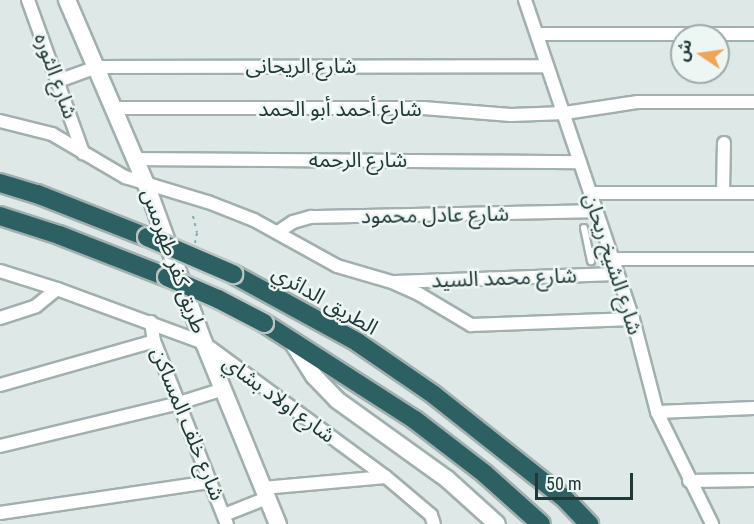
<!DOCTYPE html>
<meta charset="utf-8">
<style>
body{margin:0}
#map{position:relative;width:754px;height:524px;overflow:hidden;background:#dee9e7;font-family:"Roboto Condensed","Noto Sans Arabic",sans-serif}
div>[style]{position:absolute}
.path>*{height:2px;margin-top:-1px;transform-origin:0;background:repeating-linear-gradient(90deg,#7facaa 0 3px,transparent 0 7.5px)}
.roads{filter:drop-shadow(2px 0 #a1b0af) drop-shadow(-2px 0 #a1b0af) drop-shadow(0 2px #a1b0af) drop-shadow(0 -2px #a1b0af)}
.lane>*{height:6px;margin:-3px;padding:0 3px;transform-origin:3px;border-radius:3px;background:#fff}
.street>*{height:12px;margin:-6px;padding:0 6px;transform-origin:6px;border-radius:6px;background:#fff}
.secondary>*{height:16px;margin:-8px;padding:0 8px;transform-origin:8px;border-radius:8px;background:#fff}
.highway>*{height:18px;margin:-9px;padding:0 9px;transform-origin:9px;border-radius:9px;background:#2d6063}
.bridges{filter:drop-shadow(2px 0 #bcc3c3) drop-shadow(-2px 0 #bcc3c3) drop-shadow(0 2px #bcc3c3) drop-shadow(0 -2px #bcc3c3)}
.highway-bridge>*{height:18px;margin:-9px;padding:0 9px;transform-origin:9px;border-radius:9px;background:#2d6063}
span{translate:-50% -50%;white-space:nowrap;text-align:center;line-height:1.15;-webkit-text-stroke:5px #eef6f4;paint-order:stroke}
.street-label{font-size:21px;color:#203838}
.north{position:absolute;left:670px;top:24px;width:60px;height:60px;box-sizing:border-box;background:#eef6f4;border:2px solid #9caaa9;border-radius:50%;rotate:283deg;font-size:16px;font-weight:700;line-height:24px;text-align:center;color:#203838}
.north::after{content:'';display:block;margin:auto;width:21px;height:27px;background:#eea557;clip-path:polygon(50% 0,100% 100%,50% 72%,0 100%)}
.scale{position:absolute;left:535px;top:473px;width:98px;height:27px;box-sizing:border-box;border:3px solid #203838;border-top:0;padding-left:8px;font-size:18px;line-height:21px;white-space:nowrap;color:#203838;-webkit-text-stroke:4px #eef6f4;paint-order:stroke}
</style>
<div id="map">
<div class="path">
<div style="left:193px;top:216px;width:17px;rotate:77deg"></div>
<div style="left:197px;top:233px;width:10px;rotate:101deg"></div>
</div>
<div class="roads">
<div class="lane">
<div style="left:584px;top:228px;width:34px;rotate:78deg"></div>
<div style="left:589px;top:252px;width:19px;rotate:-12deg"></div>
</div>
<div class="street">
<div style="left:28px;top:0;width:163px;rotate:70.2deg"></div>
<div style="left:525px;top:0;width:337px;rotate:71.3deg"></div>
<div style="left:633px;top:319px;width:96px;rotate:75.5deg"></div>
<div style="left:657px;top:412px;width:125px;rotate:63.8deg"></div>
<div style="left:537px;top:34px;width:217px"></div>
<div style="left:58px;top:81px;width:41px;rotate:-19.7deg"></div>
<div style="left:97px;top:67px;width:450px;rotate:-0.1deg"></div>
<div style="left:116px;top:108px;width:307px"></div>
<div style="left:423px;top:108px;width:88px;rotate:4.5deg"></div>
<div style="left:511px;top:115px;width:54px;rotate:-2.1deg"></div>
<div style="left:565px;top:113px;width:74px;rotate:-8.6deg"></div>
<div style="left:638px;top:102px;width:116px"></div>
<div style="left:0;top:121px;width:54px;rotate:14deg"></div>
<div style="left:52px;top:134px;width:85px;rotate:30.5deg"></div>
<div style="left:125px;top:177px;width:87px;rotate:16.8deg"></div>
<div style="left:208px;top:202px;width:49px;rotate:21.4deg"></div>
<div style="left:254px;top:220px;width:95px;rotate:29deg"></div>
<div style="left:337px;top:266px;width:57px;rotate:16.2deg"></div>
<div style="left:392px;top:282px;width:30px;rotate:24deg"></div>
<div style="left:419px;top:294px;width:61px;rotate:30.8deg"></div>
<div style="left:471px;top:325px;width:162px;rotate:-2.1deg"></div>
<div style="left:136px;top:159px;width:444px;rotate:0.4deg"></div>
<div style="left:590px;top:193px;width:164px"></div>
<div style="left:723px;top:193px;width:50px;rotate:-88.9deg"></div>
<div style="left:278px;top:232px;width:18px;rotate:-34deg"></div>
<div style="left:293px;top:222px;width:19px;rotate:-16deg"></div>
<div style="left:311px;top:217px;width:285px;rotate:-1.2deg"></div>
<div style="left:611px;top:259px;width:143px"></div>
<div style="left:0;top:271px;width:60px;rotate:17.5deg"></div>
<div style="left:57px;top:289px;width:157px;rotate:20.2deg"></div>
<div style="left:204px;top:343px;width:226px;rotate:36.4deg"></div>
<div style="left:386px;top:477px;width:59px;rotate:40.2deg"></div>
<div style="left:431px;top:515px;width:9px;rotate:72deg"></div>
<div style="left:395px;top:282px;width:221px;rotate:-2.1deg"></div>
<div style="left:0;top:318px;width:38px;rotate:-18deg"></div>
<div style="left:36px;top:306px;width:27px;rotate:-39deg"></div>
<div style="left:151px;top:322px;width:19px;rotate:81deg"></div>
<div style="left:154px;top:341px;width:197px;rotate:68.3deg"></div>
<div style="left:0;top:385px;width:160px;rotate:-15.9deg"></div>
<div style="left:657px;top:412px;width:97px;rotate:-2.4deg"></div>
<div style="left:0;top:446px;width:184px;rotate:-13.5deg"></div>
<div style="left:179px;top:403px;width:47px;rotate:-17.3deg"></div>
<div style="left:689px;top:481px;width:65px;rotate:-0.9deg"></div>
<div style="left:263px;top:488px;width:123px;rotate:-5.1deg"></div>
<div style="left:0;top:513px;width:213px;rotate:-8.4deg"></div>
<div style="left:224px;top:515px;width:46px;rotate:-21.6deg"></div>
</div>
<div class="secondary">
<div style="left:67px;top:0;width:200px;rotate:66.8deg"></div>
<div style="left:146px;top:184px;width:169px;rotate:70deg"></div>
<div style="left:204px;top:343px;width:196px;rotate:67.8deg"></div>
<div style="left:291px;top:340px;width:43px;rotate:57.4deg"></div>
<div style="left:314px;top:376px;width:33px;rotate:46deg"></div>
<div style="left:337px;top:400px;width:135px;rotate:35.7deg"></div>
<div style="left:447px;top:479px;width:67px;rotate:42deg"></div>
</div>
<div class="highway">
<div style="left:0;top:183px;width:39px;rotate:17deg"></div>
<div style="left:37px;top:194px;width:118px;rotate:21.4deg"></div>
<div style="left:0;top:216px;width:62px;rotate:17.9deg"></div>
<div style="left:59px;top:235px;width:116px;rotate:21.3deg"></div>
<div style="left:233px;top:274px;width:141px;rotate:28.7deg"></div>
<div style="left:357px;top:342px;width:93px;rotate:34.5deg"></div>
<div style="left:434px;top:395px;width:167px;rotate:38.4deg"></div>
<div style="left:565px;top:499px;width:35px;rotate:46deg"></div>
<div style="left:264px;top:323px;width:179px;rotate:32.7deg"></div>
<div style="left:415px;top:420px;width:88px;rotate:37.6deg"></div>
<div style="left:485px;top:474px;width:75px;rotate:41.8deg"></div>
</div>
</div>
<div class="bridges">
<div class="highway-bridge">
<div style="left:147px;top:237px;width:94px;rotate:23.3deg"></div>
<div style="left:167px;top:277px;width:56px;rotate:23.3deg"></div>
<div style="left:218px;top:299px;width:52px;rotate:27.6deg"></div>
</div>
</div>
<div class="street-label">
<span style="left:301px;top:66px">شارع الريحانى</span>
<span style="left:56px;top:76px;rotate:70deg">شارع الثوره</span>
<span style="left:340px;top:109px">شارع أحمد أبو الحمد</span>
<span style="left:358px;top:160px">شارع الرحمه</span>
<span style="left:435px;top:215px;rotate:-1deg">شارع عادل محمود</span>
<span style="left:174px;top:261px;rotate:70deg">طريق كفر طهرمس</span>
<span style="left:613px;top:264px;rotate:72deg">شارع الشيخ ريحان</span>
<span style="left:504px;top:278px;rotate:-2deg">شارع محمد السيد</span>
<span style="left:325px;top:300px;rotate:30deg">الطريق الدائري</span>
<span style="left:279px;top:399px;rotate:36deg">شارع اولاد بشاي</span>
<span style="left:188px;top:424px;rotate:68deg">شارع خلف المساكن</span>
</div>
<div class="north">ش</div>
<div class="scale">50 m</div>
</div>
